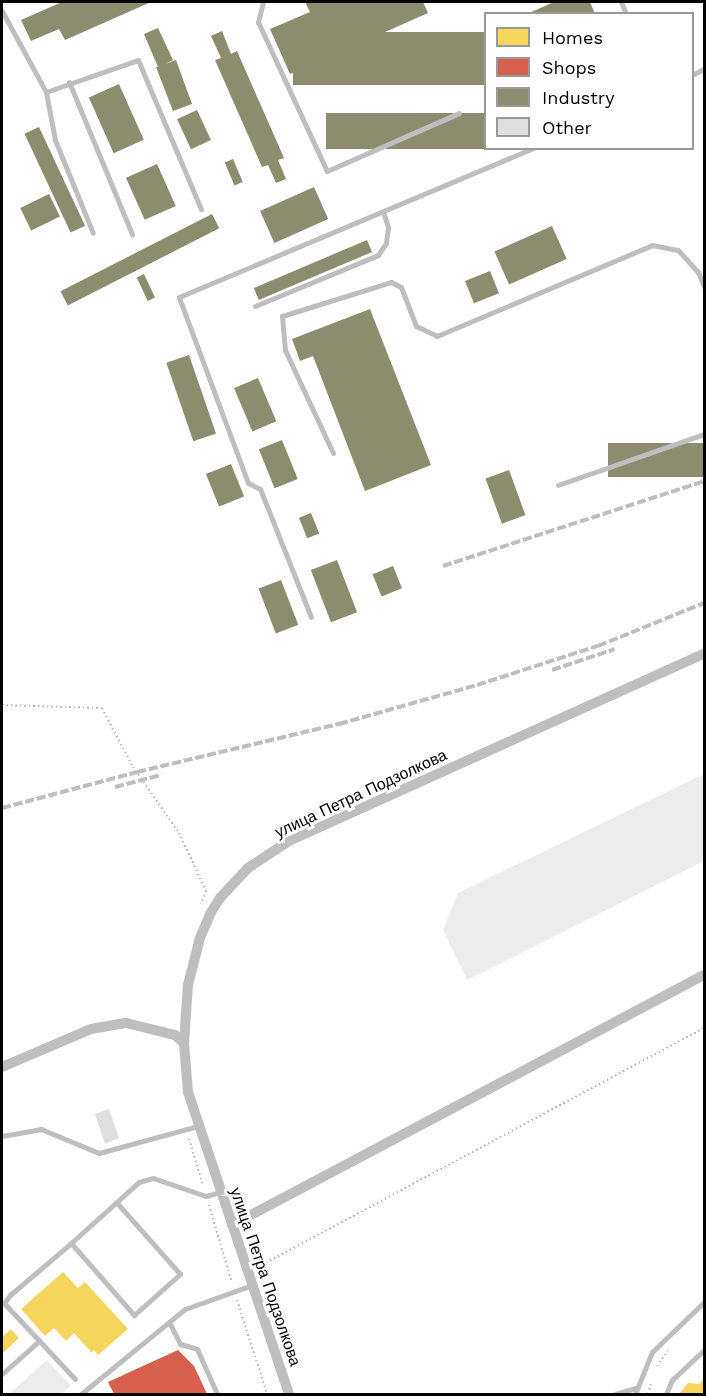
<!DOCTYPE html>
<meta charset="utf-8">
<style>
body{margin:0}
#map{position:relative;width:706px;height:1396px;overflow:hidden;background:#fff;font-family:"Work Sans",sans-serif}
div>[style]{position:absolute}
.green>*{inset:0;background:#ececec}
.homes>*{inset:0;background:#f6d55c}
.shops>*{inset:0;background:#d6604d}
.industry>*{inset:0;background:#8c8c6e;transform-origin:0 0}
.building>*{inset:0;background:#dfdfdf;transform-origin:0 0}
.path>*{height:2px;margin-top:-1px;transform-origin:0;background:repeating-linear-gradient(90deg,#b9b9b9 0 1.5px,transparent 0 4.5px)}
.service>*{height:5px;margin:-2.5px;padding:0 2.5px;transform-origin:2.5px;border-radius:2.5px;background:#bebebe}
.minor>*{height:10px;margin:-5px;padding:0 5px;transform-origin:5px;border-radius:5px;background:#bebebe}
.rail>*{height:4px;margin-top:-2px;transform-origin:0;background:repeating-linear-gradient(90deg,#bebebe 0 9px,transparent 0 12px)}
span{translate:-50% -50%;white-space:nowrap;text-align:center;line-height:1.15;-webkit-text-stroke:6px #fff;paint-order:stroke}
.street-label{font-size:16px;color:#000}
.frame{position:absolute;inset:0;border:3px solid #000;pointer-events:none}
.legend{position:absolute;left:484px;top:12px;width:210px;height:138px;box-sizing:border-box;background:#fff;border:2px solid #999;margin:0;padding:8px 10px;list-style:none;font-size:18px;color:#000}
.legend li{display:flex;align-items:center;gap:12px;height:30px}
.legend b{width:30px;border:2px solid #999}
</style>
<div id="map">
<div class="green">
<div style="clip-path:polygon(704px 774px,704px 861px,467px 980px,443px 930px,458px 893px)"></div>
<div style="clip-path:polygon(47px 1360px,71px 1386px,61px 1394px,9px 1394px)"></div>
</div>
<div class="homes">
<div style="clip-path:polygon(63px 1272px,78px 1288px,85px 1282px,128px 1329px,98px 1355px,94px 1350px,92px 1353px,74px 1333px,66px 1341px,54px 1328px,45px 1336px,21px 1309px)"></div>
<div style="clip-path:polygon(11px 1329px,19px 1338px,2px 1354px,2px 1337px)"></div>
<div style="clip-path:polygon(704px 1379px,704px 1394px,679px 1394px,688px 1383px,699px 1384px)"></div>
</div>
<div class="shops">
<div style="clip-path:polygon(178px 1350px,194px 1366px,207px 1394px,114px 1394px,108px 1382px)"></div>
</div>
<div class="industry">
<div style="clip-path:polygon(62px 2px,151px 2px,65px 40px,59px 29px,31px 41px,21px 20px)"></div>
<div style="clip-path:polygon(305px 2px,423px 2px,428px 13px,290px 74px,270px 29px,310px 12px)"></div>
<div style="clip-path:polygon(554px 2px,590px 2px,595px 14px,527px 14px)"></div>
<div style="clip-path:polygon(158px 28px,173px 60px,165px 64px,176px 60px,192px 104px,173px 111px,156px 67px,158px 67px,144px 34px)"></div>
<div style="clip-path:polygon(222px 31px,231px 54px,237px 51px,284px 158px,278px 160px,286px 179px,276px 183px,268px 165px,262px 167px,215px 60px,221px 58px,211px 36px)"></div>
<div style="left:486px;top:32px;width:53px;height:193px;rotate:90deg"></div>
<div style="left:119px;top:84px;width:61px;height:33px;rotate:66deg"></div>
<div style="left:197px;top:110px;width:33px;height:22px;rotate:65deg"></div>
<div style="left:486px;top:113px;width:36px;height:160px;rotate:90deg"></div>
<div style="left:39px;top:127px;width:109px;height:16px;rotate:65deg"></div>
<div style="left:233px;top:159px;width:25px;height:9px;rotate:67deg"></div>
<div style="left:157px;top:164px;width:46px;height:34px;rotate:66deg"></div>
<div style="left:314px;top:187px;width:35px;height:59px;rotate:66deg"></div>
<div style="left:49px;top:194px;width:25px;height:32px;rotate:64deg"></div>
<div style="left:212px;top:214px;width:16px;height:170px;rotate:63deg"></div>
<div style="left:552px;top:226px;width:36px;height:63px;rotate:66deg"></div>
<div style="left:367px;top:240px;width:13px;height:123px;rotate:67deg"></div>
<div style="left:490px;top:271px;width:24px;height:27px;rotate:68deg"></div>
<div style="left:144px;top:274px;width:26px;height:8px;rotate:65deg"></div>
<div style="clip-path:polygon(370px 309px,431px 465px,365px 491px,313px 356px,300px 361px,292px 339px)"></div>
<div style="left:189px;top:355px;width:83px;height:24px;rotate:71deg"></div>
<div style="left:258px;top:378px;width:47px;height:26px;rotate:67deg"></div>
<div style="left:282px;top:440px;width:42px;height:25px;rotate:68deg"></div>
<div style="left:704px;top:443px;width:34px;height:96px;rotate:90deg"></div>
<div style="left:231px;top:464px;width:35px;height:27px;rotate:68deg"></div>
<div style="left:509px;top:470px;width:48px;height:25px;rotate:70deg"></div>
<div style="left:311px;top:513px;width:22px;height:13px;rotate:68deg"></div>
<div style="left:337px;top:560px;width:56px;height:28px;rotate:69deg"></div>
<div style="left:393px;top:566px;width:24px;height:22px;rotate:68deg"></div>
<div style="left:281px;top:580px;width:48px;height:24px;rotate:69deg"></div>
</div>
<div class="building">
<div style="left:109px;top:1109px;width:31px;height:15px;rotate:71deg"></div>
</div>
<div class="path">
<div style="left:2px;top:705px;width:100px;rotate:1.7deg"></div>
<div style="left:102px;top:708px;width:67px;rotate:62.3deg"></div>
<div style="left:133px;top:767px;width:80px;rotate:55.1deg"></div>
<div style="left:179px;top:833px;width:64px;rotate:65deg"></div>
<div style="left:206px;top:891px;width:14px;rotate:111deg"></div>
<div style="left:189px;top:1139px;width:48px;rotate:73.1deg"></div>
<div style="left:209px;top:1205px;width:81px;rotate:73.6deg"></div>
<div style="left:258px;top:1267px;width:506px;rotate:-28.19deg"></div>
<div style="left:237px;top:1300px;width:99px;rotate:72.3deg"></div>
<div style="left:657px;top:1366px;width:19px;rotate:-54deg"></div>
<div style="left:648px;top:1394px;width:11px;rotate:-75deg"></div>
</div>
<div class="service">
<div style="left:263px;top:2px;width:21px;rotate:104deg"></div>
<div style="left:258px;top:22px;width:164px;rotate:65.2deg"></div>
<div style="left:327px;top:171px;width:144px;rotate:-23.7deg"></div>
<div style="left:621px;top:2px;width:13px;rotate:67deg"></div>
<div style="left:2px;top:11px;width:92px;rotate:61.5deg"></div>
<div style="left:46px;top:92px;width:49px;rotate:79.4deg"></div>
<div style="left:55px;top:140px;width:100px;rotate:67.8deg"></div>
<div style="left:692px;top:75px;width:13px;rotate:-27deg"></div>
<div style="left:69px;top:82px;width:165px;rotate:67.5deg"></div>
<div style="left:46px;top:92px;width:97px;rotate:-19.2deg"></div>
<div style="left:138px;top:60px;width:162px;rotate:67.1deg"></div>
<div style="left:255px;top:306px;width:133px;rotate:-22.5deg"></div>
<div style="left:378px;top:255px;width:14px;rotate:-56deg"></div>
<div style="left:386px;top:243px;width:16px;rotate:-83deg"></div>
<div style="left:388px;top:227px;width:16px;rotate:-108deg"></div>
<div style="left:333px;top:453px;width:114px;rotate:-115deg"></div>
<div style="left:285px;top:350px;width:34px;rotate:-95deg"></div>
<div style="left:282px;top:316px;width:114px;rotate:-17.3deg"></div>
<div style="left:391px;top:282px;width:11px;rotate:27deg"></div>
<div style="left:401px;top:287px;width:42px;rotate:69deg"></div>
<div style="left:416px;top:326px;width:23px;rotate:25deg"></div>
<div style="left:437px;top:336px;width:233px;rotate:-22.9deg"></div>
<div style="left:652px;top:245px;width:26px;rotate:11deg"></div>
<div style="left:678px;top:250px;width:30px;rotate:48deg"></div>
<div style="left:698px;top:272px;width:16px;rotate:68deg"></div>
<div style="left:558px;top:485px;width:155px;rotate:-19.3deg"></div>
<div style="left:311px;top:617px;width:138px;rotate:-111.7deg"></div>
<div style="left:260px;top:489px;width:13px;rotate:-153deg"></div>
<div style="left:248px;top:483px;width:198px;rotate:-110.4deg"></div>
<div style="left:179px;top:297px;width:385px;rotate:-22.8deg"></div>
<div style="left:2px;top:1136px;width:40px;rotate:-10deg"></div>
<div style="left:41px;top:1129px;width:63px;rotate:22.5deg"></div>
<div style="left:99px;top:1153px;width:103px;rotate:-15.3deg"></div>
<div style="left:71px;top:1243px;width:91px;rotate:-41.9deg"></div>
<div style="left:139px;top:1182px;width:15px;rotate:-16deg"></div>
<div style="left:153px;top:1178px;width:56px;rotate:18.8deg"></div>
<div style="left:206px;top:1196px;width:15px;rotate:-16deg"></div>
<div style="left:170px;top:1324px;width:22px;rotate:63deg"></div>
<div style="left:180px;top:1344px;width:18px;rotate:16deg"></div>
<div style="left:197px;top:1349px;width:49px;rotate:66deg"></div>
<div style="left:2px;top:1374px;width:50px;rotate:-41.7deg"></div>
<div style="left:75px;top:1379px;width:104px;rotate:-133.1deg"></div>
<div style="left:4px;top:1303px;width:10px;rotate:-53deg"></div>
<div style="left:10px;top:1295px;width:80px;rotate:-40.4deg"></div>
<div style="left:71px;top:1243px;width:96px;rotate:48.8deg"></div>
<div style="left:134px;top:1315px;width:62px;rotate:-41.7deg"></div>
<div style="left:180px;top:1274px;width:96px;rotate:-131.6deg"></div>
<div style="left:81px;top:1394px;width:134px;rotate:-39.3deg"></div>
<div style="left:185px;top:1309px;width:71px;rotate:-19.7deg"></div>
<div style="left:615px;top:1394px;width:22px;rotate:-16deg"></div>
<div style="left:635px;top:1394px;width:45px;rotate:-68deg"></div>
<div style="left:652px;top:1352px;width:72px;rotate:-43.9deg"></div>
<div style="left:666px;top:1394px;width:15px;rotate:-67deg"></div>
<div style="left:672px;top:1380px;width:44px;rotate:-43.2deg"></div>
</div>
<div class="minor">
<div style="left:2px;top:1067px;width:97px;rotate:-23.1deg"></div>
<div style="left:91px;top:1029px;width:36px;rotate:-10deg"></div>
<div style="left:126px;top:1023px;width:50px;rotate:13.8deg"></div>
<div style="left:175px;top:1035px;width:12px;rotate:42deg"></div>
<div style="left:232px;top:1225px;width:534px;rotate:-27.91deg"></div>
<div style="left:289px;top:1394px;width:318px;rotate:-108.5deg"></div>
<div style="left:188px;top:1092px;width:49px;rotate:-94.7deg"></div>
<div style="left:184px;top:1043px;width:58px;rotate:-86.1deg"></div>
<div style="left:188px;top:985px;width:49px;rotate:-75.7deg"></div>
<div style="left:200px;top:938px;width:26px;rotate:-67deg"></div>
<div style="left:210px;top:914px;width:19px;rotate:-58deg"></div>
<div style="left:220px;top:898px;width:41px;rotate:-47deg"></div>
<div style="left:248px;top:868px;width:49px;rotate:-33.4deg"></div>
<div style="left:289px;top:841px;width:455px;rotate:-24.3deg"></div>
</div>
<div class="rail">
<div style="left:443px;top:566px;width:274px;rotate:-18deg"></div>
<div style="left:552px;top:670px;width:66px;rotate:-18.4deg"></div>
<div style="left:115px;top:787px;width:48px;rotate:-14.6deg"></div>
<div style="left:2px;top:808px;width:140px;rotate:-14.9deg"></div>
<div style="left:137px;top:772px;width:208px;rotate:-13.4deg"></div>
<div style="left:339px;top:724px;width:143px;rotate:-15.8deg"></div>
<div style="left:477px;top:685px;width:127px;rotate:-17.9deg"></div>
<div style="left:598px;top:646px;width:114px;rotate:-22.1deg"></div>
</div>
<div class="street-label">
<span style="left:361px;top:794px;rotate:-25deg">улица Петра Подзолкова</span>
<span style="left:265px;top:1277px;rotate:71deg">улица Петра Подзолкова</span>
</div>
<div class="frame"></div>
<ul class="legend">
<li><b style="height:16px;background:#f6d55c"></b>Homes</li>
<li><b style="height:16px;background:#d6604d"></b>Shops</li>
<li><b style="height:16px;background:#8c8c6e"></b>Industry</li>
<li><b style="height:16px;background:#dfdfdf"></b>Other</li>
</ul>
</div>
